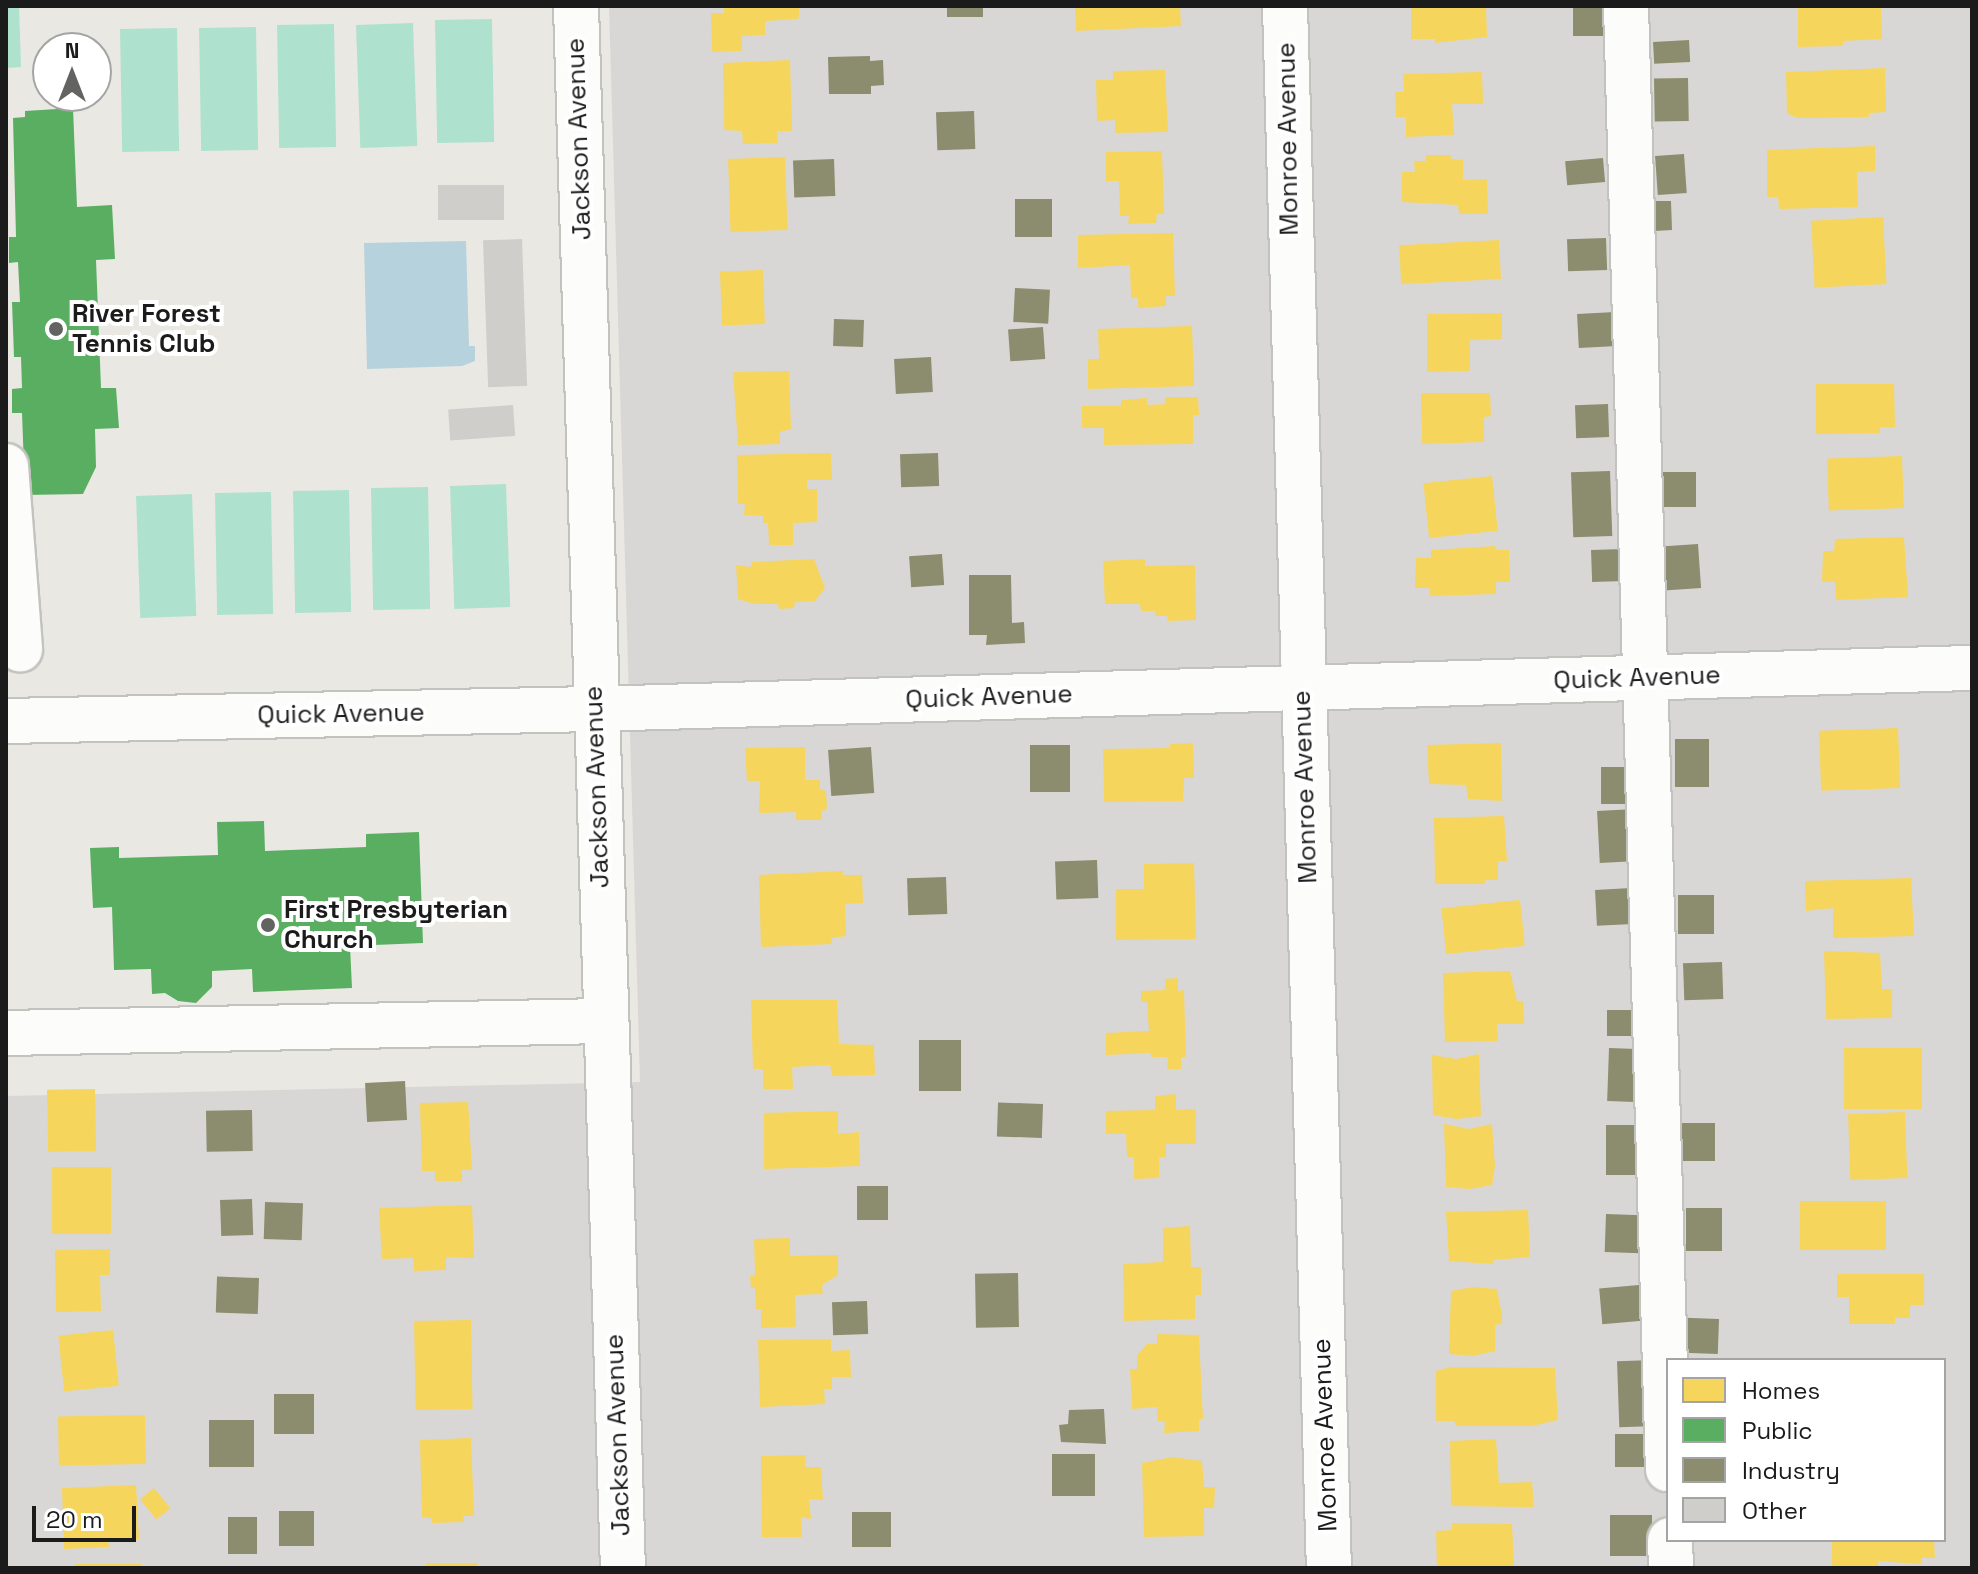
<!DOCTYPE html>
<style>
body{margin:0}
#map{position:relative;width:1978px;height:1574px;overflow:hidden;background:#eae8e3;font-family:"Space Grotesk",sans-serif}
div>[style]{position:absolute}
.residential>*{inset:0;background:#d9d7d5}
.pitch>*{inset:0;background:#aee2cf;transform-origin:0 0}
.water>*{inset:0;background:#b6d2dd}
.homes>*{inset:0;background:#f6d55c;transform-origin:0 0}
.public>*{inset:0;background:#5aae61}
.industry>*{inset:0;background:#8c8c6e;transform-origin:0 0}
.building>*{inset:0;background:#d0ceca;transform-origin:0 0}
.roads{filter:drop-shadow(2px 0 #c2c2bf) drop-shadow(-2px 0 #c2c2bf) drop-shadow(0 2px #c2c2bf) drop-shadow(0 -2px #c2c2bf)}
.minor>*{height:44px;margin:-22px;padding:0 22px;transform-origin:22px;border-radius:22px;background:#fcfcfb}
.dots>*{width:22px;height:22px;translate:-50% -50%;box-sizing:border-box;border:4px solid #fff;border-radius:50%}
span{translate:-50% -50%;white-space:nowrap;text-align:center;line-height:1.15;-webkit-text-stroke:8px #fff;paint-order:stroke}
.street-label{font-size:26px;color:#1b1b1b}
.poi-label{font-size:26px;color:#1b1b1b;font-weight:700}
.left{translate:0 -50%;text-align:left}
.frame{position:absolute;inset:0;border:8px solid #1b1b1b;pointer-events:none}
.legend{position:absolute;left:1666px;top:1358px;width:280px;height:184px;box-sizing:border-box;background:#fff;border:2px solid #a4a4a4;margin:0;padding:10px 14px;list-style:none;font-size:24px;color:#1b1b1b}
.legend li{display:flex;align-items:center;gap:16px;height:40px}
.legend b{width:40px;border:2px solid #a4a4a4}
.north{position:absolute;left:32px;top:32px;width:80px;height:80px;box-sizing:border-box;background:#fff;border:2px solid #a4a4a4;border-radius:50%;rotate:0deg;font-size:22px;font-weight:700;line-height:32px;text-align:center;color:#1b1b1b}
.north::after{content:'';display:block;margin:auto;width:28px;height:36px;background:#636361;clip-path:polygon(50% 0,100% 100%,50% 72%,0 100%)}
.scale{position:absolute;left:32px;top:1506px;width:104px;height:36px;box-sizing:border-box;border:4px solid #1b1b1b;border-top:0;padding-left:10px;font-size:24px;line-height:28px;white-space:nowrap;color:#1b1b1b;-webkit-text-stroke:6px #fff;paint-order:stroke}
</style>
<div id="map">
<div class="residential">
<div style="clip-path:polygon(evenodd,609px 6px,1972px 6px,1972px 1568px,6px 1568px,6px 1096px,640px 1082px,609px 6px,1668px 1360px,1944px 1360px,1944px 1540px,1668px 1540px,1668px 1360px)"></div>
</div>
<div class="pitch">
<div style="clip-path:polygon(6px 6px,19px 6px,21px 67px,6px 68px)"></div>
<div style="left:492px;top:19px;width:123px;height:57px;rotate:89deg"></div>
<div style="left:413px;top:23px;width:123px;height:57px;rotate:88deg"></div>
<div style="left:334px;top:24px;width:123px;height:57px;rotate:89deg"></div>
<div style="left:256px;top:27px;width:123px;height:57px;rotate:89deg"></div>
<div style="left:177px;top:28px;width:123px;height:57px;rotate:89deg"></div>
<div style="left:506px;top:484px;width:123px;height:56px;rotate:88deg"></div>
<div style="left:428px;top:487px;width:122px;height:57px;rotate:89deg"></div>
<div style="left:349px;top:490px;width:122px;height:56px;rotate:89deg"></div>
<div style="left:271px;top:492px;width:122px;height:56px;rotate:89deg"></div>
<div style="left:192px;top:494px;width:122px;height:56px;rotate:88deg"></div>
</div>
<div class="water">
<div style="clip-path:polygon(466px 241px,469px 346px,475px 346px,475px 361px,462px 366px,367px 369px,364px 243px)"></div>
</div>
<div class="homes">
<div style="clip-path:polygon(724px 6px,799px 6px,799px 16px,798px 19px,765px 21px,765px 35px,742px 36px,742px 51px,712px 52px,711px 13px,724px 13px)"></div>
<div style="clip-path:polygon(1075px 6px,1180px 6px,1181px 26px,1076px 31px)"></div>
<div style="clip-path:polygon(1411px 6px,1486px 6px,1487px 37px,1435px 43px,1435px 39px,1411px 39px)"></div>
<div style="clip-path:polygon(1798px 6px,1881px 6px,1882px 39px,1843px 41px,1843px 46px,1798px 47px)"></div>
<div style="clip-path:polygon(790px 60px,792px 131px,777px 131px,778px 143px,743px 144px,742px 131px,724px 130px,723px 63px)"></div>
<div style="clip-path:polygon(1885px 68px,1886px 112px,1869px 113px,1869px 117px,1797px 118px,1787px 113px,1786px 72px)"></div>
<div style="clip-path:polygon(1165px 70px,1168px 132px,1115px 133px,1115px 120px,1097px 121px,1096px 80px,1113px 80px,1113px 71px)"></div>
<div style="clip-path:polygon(1482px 72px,1483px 104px,1452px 104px,1454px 135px,1406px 137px,1406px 117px,1396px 117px,1395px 92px,1404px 92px,1403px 74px)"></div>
<div style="clip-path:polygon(1875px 146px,1875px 171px,1857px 172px,1858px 207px,1779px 209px,1778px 197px,1767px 197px,1767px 150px)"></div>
<div style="clip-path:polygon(1162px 151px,1164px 214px,1157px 214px,1156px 223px,1128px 224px,1129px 216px,1120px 216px,1119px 181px,1106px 181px,1106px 152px)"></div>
<div style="clip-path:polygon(1426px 155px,1451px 155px,1451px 159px,1463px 160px,1463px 180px,1487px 179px,1488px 214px,1459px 214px,1458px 205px,1402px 202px,1402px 172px,1415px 172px,1414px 161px,1426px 161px)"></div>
<div style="left:785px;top:157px;width:73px;height:57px;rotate:88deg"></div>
<div style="left:1883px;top:217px;width:67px;height:72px;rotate:87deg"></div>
<div style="clip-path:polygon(1173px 233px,1175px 296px,1166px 296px,1166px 306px,1138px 308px,1138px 298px,1131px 298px,1130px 265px,1078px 268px,1078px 235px)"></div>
<div style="left:1499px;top:240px;width:39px;height:100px;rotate:87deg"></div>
<div style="left:763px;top:270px;width:54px;height:43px;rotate:88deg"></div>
<div style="clip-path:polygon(1502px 313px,1502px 339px,1470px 340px,1470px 371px,1427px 372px,1427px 314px)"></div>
<div style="clip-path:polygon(1192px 326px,1194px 386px,1088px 389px,1088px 359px,1099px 359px,1098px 329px)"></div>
<div style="clip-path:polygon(789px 371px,791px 429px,780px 432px,780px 444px,738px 445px,733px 372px)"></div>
<div style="clip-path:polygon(1816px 384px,1894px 384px,1895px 427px,1880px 427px,1880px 433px,1816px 434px)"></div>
<div style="clip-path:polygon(1421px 393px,1490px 393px,1491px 416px,1484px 417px,1484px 442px,1422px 444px)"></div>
<div style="clip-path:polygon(1165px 397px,1198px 397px,1199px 415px,1193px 415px,1193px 444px,1104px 445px,1104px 428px,1082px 428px,1082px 406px,1121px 406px,1121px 400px,1147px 398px,1147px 405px,1165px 404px)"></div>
<div style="clip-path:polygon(831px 453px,832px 480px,807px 480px,807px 489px,817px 489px,817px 522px,793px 523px,793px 545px,769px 545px,768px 523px,763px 523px,763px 516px,744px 515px,745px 504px,738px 504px,737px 455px)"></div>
<div style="left:1902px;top:456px;width:52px;height:75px;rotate:88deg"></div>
<div style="left:1492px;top:476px;width:55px;height:69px;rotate:84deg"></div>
<div style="clip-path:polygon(1904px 537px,1908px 597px,1836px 600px,1835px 582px,1822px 582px,1823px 551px,1834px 551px,1835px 539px)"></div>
<div style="clip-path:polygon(1496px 546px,1495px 550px,1509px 550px,1510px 582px,1496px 582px,1496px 594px,1430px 596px,1430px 588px,1415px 588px,1416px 558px,1431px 558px,1431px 550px)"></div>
<div style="clip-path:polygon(814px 559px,825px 588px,815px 601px,795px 602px,794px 608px,779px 609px,778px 604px,754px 604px,738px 599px,736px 565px,751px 567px,752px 562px)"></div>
<div style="clip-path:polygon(1145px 559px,1145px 566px,1195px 565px,1196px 620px,1168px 621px,1167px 616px,1156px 616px,1155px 611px,1141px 611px,1140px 604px,1105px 604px,1103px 561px)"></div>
<div style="left:1898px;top:728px;width:60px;height:79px;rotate:88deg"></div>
<div style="clip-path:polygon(1193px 743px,1194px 778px,1184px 778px,1183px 801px,1104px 802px,1103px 749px,1170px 748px,1170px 744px)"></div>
<div style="clip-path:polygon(1501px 743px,1502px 801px,1468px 799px,1466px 785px,1429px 784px,1427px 745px)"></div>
<div style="clip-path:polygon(805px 747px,805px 780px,820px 780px,820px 789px,826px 791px,827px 809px,822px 811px,821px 820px,796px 820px,796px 812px,759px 813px,760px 781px,747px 781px,745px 748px)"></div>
<div style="clip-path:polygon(1504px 816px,1507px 861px,1498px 861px,1498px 880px,1485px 880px,1485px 884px,1435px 884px,1434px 818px)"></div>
<div style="clip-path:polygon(1194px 863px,1196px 939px,1116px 940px,1116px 889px,1144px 889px,1144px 864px)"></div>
<div style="clip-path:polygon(843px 871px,843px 875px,862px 875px,863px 903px,845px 904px,846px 936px,831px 938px,832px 944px,761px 947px,759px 875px)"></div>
<div style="clip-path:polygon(1911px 878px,1914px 936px,1833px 938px,1833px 908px,1806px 911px,1805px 881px)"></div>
<div style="left:1520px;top:900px;width:46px;height:79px;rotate:84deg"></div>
<div style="clip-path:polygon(1824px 951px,1880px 953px,1882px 989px,1892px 989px,1892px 1018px,1826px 1019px)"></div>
<div style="clip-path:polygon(1510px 971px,1517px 1001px,1523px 1001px,1524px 1024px,1497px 1024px,1498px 1041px,1445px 1042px,1443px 973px)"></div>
<div style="clip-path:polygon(1178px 978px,1178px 991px,1184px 990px,1186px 1057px,1181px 1057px,1181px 1069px,1167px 1069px,1168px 1057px,1151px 1057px,1151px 1053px,1106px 1055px,1106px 1033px,1149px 1031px,1147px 1002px,1141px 1002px,1141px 991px,1165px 990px,1165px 979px)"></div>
<div style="clip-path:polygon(751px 1000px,837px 1000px,839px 1044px,874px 1045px,875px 1075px,832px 1076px,830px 1065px,792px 1067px,793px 1089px,763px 1089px,763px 1069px,753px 1069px)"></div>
<div style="left:1844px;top:1048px;width:78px;height:61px"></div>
<div style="clip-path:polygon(1479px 1054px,1481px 1116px,1457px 1119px,1433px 1115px,1432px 1055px,1456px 1059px)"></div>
<div style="left:95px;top:1089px;width:62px;height:48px;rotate:89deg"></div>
<div style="clip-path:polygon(1176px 1094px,1176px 1110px,1196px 1109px,1196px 1144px,1166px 1144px,1166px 1157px,1159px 1157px,1159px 1178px,1134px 1179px,1134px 1157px,1127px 1157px,1126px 1134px,1106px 1134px,1106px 1111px,1155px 1110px,1155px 1096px)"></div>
<div style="clip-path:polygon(468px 1102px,472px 1170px,462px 1170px,462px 1181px,435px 1181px,435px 1171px,422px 1171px,420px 1103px)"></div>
<div style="clip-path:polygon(838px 1111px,838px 1134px,859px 1132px,860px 1166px,764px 1169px,764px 1113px)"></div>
<div style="left:1905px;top:1112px;width:66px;height:57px;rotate:88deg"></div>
<div style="clip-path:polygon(1444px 1124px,1469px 1129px,1492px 1124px,1495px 1166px,1492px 1185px,1469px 1189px,1446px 1187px)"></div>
<div style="left:111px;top:1167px;width:67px;height:59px;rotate:90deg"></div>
<div style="left:1886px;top:1201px;width:49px;height:86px;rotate:90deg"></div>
<div style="clip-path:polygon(472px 1205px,474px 1258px,446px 1257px,446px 1270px,414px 1271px,413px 1258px,382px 1259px,379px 1208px)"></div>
<div style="clip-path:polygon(1528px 1210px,1530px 1257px,1493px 1260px,1493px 1264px,1449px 1261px,1446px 1212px)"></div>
<div style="clip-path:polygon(1190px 1226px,1191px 1267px,1201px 1267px,1201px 1295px,1195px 1295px,1195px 1319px,1124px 1321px,1123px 1264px,1163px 1262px,1163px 1228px)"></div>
<div style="clip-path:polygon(790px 1238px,790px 1256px,838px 1255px,838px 1275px,822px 1285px,823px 1294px,795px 1295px,796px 1327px,761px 1328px,761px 1309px,756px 1309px,755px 1288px,751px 1288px,750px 1276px,755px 1275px,754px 1239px)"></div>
<div style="clip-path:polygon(110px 1249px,110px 1275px,100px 1275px,101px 1311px,56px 1312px,55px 1250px)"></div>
<div style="clip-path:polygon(1837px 1274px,1924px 1274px,1924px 1305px,1910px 1305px,1910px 1318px,1895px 1318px,1895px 1324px,1849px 1324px,1849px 1297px,1837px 1297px)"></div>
<div style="clip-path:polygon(1473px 1287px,1497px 1289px,1502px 1315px,1502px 1324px,1495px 1325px,1495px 1351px,1473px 1356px,1449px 1354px,1451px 1291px)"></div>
<div style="left:471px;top:1320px;width:89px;height:57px;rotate:89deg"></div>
<div style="left:113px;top:1330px;width:56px;height:55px;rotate:84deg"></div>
<div style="clip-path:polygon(1157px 1334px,1199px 1335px,1203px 1419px,1199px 1419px,1199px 1431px,1164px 1433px,1165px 1422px,1158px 1421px,1157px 1407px,1132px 1409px,1130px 1369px,1137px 1369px,1137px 1355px,1147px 1344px,1157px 1344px)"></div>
<div style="clip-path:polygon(831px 1339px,831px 1351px,850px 1350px,851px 1377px,832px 1377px,832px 1389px,824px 1389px,825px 1404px,760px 1407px,758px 1340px)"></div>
<div style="clip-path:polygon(1451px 1367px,1555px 1368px,1558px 1420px,1532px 1426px,1457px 1426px,1454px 1421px,1436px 1421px,1436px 1371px)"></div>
<div style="left:145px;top:1415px;width:49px;height:87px;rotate:89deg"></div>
<div style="clip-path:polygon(471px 1438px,474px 1516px,463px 1516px,464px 1522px,432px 1523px,431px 1518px,422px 1517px,420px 1440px)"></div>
<div style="clip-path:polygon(1496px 1439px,1499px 1483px,1532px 1482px,1534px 1507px,1451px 1506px,1450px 1441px)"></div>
<div style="clip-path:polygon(806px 1455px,805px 1467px,821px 1467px,823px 1500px,809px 1499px,811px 1519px,801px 1517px,802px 1537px,762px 1537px,761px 1456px)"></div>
<div style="clip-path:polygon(1172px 1457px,1202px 1461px,1204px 1487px,1215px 1487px,1214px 1508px,1204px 1508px,1204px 1536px,1144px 1537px,1142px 1463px)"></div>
<div style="clip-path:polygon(136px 1485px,139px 1539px,108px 1540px,109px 1547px,64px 1549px,62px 1488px)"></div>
<div style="left:154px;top:1488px;width:26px;height:18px;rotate:51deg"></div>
<div style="clip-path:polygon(1452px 1523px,1512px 1524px,1514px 1568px,1437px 1568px,1436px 1531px,1452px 1530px)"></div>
<div style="clip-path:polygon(1832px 1540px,1934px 1540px,1935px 1558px,1921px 1558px,1922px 1564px,1878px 1561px,1878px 1568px,1832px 1568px)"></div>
<div style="left:426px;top:1563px;width:51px;height:5px"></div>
<div style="left:75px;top:1564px;width:67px;height:4px"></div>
</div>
<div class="public">
<div style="clip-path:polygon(73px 108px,77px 207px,112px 205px,115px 259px,96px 260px,101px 388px,116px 388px,119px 428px,95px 429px,96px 467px,83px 494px,25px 495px,22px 413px,12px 413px,12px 389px,22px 388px,21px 357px,14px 357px,12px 302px,20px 302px,18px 262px,9px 263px,9px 237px,16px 237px,13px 118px,25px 117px,25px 111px)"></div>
<div style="clip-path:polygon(264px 821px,265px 851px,366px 847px,366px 834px,419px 832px,423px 943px,350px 946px,352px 988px,253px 992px,252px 969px,212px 971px,212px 987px,196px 1003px,178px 1001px,165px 993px,152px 994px,151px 969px,114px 970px,112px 907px,93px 908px,90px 848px,119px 847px,119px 858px,218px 855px,217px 822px)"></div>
</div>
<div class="industry">
<div style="left:947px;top:6px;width:36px;height:11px"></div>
<div style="left:1573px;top:6px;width:36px;height:30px"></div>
<div style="left:1689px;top:40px;width:22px;height:36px;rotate:87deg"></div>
<div style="clip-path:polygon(870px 56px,870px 61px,883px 60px,884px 85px,871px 86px,871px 94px,829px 94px,828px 57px)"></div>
<div style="left:1688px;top:78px;width:43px;height:34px;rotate:89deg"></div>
<div style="left:974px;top:111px;width:38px;height:38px;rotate:88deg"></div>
<div style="left:1684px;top:154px;width:39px;height:29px;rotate:86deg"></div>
<div style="left:1603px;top:158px;width:24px;height:38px;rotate:85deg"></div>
<div style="left:834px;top:159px;width:37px;height:41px;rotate:88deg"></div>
<div style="left:1015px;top:199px;width:37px;height:38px"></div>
<div style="clip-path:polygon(1656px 201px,1671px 201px,1672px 230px,1655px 231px)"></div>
<div style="left:1606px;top:238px;width:32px;height:39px;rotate:88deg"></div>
<div style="left:1015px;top:288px;width:35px;height:34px;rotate:3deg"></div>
<div style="left:1615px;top:312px;width:34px;height:38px;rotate:87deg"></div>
<div style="left:834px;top:319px;width:30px;height:27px;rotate:2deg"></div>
<div style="left:1043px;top:327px;width:32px;height:35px;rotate:86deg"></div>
<div style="left:931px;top:357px;width:35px;height:37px;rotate:87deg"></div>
<div style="left:1608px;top:404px;width:33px;height:33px;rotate:88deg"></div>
<div style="left:938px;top:453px;width:33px;height:38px;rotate:88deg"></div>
<div style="left:1610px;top:471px;width:65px;height:39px;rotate:88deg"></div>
<div style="left:1660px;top:472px;width:36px;height:35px"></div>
<div style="left:1698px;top:544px;width:44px;height:37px;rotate:86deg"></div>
<div style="left:1623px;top:549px;width:32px;height:32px;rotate:88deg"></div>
<div style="left:942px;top:554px;width:31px;height:33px;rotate:86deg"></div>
<div style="clip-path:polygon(969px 575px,1011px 575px,1012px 623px,1024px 622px,1025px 643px,986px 645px,987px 635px,969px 635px)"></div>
<div style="left:1675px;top:739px;width:34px;height:48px"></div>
<div style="left:1070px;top:745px;width:47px;height:40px;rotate:90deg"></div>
<div style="left:871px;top:747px;width:46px;height:43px;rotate:86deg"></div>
<div style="left:1633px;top:767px;width:37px;height:32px;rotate:90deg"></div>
<div style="left:1635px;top:809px;width:52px;height:38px;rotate:87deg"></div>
<div style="left:1097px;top:860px;width:38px;height:42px;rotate:88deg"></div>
<div style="left:946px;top:877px;width:37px;height:39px;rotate:88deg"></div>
<div style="left:1631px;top:888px;width:36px;height:36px;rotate:87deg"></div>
<div style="left:1678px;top:895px;width:36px;height:39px"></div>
<div style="left:1722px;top:962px;width:37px;height:39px;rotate:88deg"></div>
<div style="left:1607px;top:1010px;width:33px;height:26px"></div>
<div style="left:961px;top:1040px;width:51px;height:42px;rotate:90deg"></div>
<div style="left:1609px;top:1048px;width:35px;height:53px;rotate:2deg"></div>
<div style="left:405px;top:1081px;width:39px;height:40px;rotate:87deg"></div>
<div style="left:1043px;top:1104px;width:34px;height:45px;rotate:92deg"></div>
<div style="left:252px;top:1110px;width:41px;height:46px;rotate:89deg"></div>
<div style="left:1680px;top:1123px;width:35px;height:38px"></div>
<div style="left:1641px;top:1125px;width:50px;height:35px;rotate:90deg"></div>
<div style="left:857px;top:1186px;width:31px;height:34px"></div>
<div style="left:252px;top:1199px;width:36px;height:32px;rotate:88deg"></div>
<div style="left:265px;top:1202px;width:38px;height:37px;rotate:2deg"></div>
<div style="left:1686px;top:1208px;width:36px;height:43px"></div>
<div style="left:1606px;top:1214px;width:36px;height:38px;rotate:2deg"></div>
<div style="left:1018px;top:1273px;width:54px;height:43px;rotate:89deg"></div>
<div style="left:259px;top:1278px;width:36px;height:42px;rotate:92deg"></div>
<div style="left:1650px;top:1284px;width:36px;height:51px;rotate:85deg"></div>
<div style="left:867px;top:1301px;width:33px;height:35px;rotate:88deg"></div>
<div style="left:1719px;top:1319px;width:35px;height:34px;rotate:92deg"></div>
<div style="left:1653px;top:1360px;width:66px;height:36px;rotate:88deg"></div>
<div style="left:274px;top:1394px;width:40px;height:40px"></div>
<div style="clip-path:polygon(1104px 1409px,1106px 1444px,1061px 1442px,1059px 1425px,1068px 1424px,1069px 1410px)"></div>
<div style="left:254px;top:1420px;width:47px;height:45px;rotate:90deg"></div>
<div style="left:1615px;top:1434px;width:37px;height:33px"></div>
<div style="left:1095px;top:1454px;width:42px;height:43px;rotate:90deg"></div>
<div style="left:279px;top:1511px;width:35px;height:35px"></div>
<div style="left:891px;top:1512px;width:35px;height:39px;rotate:90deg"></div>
<div style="left:1610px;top:1515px;width:42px;height:41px"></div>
<div style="left:228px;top:1517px;width:29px;height:37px"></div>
</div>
<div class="building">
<div style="left:504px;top:185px;width:35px;height:66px;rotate:90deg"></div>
<div style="left:522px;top:239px;width:147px;height:39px;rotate:88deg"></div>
<div style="left:513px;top:405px;width:31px;height:65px;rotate:86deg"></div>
</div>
<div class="roads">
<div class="minor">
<div style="left:576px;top:6px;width:1563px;rotate:88.28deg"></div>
<div style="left:1285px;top:6px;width:1563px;rotate:88.39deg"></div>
<div style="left:1626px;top:6px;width:1464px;rotate:88.36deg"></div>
<div style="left:6px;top:466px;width:184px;rotate:85.6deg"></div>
<div style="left:6px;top:721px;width:589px;rotate:-1.17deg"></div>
<div style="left:595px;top:709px;width:1378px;rotate:-1.71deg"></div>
<div style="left:6px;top:1033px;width:598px;rotate:-1.15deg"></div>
<div style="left:1670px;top:1540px;width:28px;rotate:88deg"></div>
</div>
</div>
<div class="dots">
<div style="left:56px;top:329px;background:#636361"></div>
<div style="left:268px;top:925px;background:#636361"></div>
</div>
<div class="street-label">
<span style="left:579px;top:139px;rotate:-92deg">Jackson Avenue</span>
<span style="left:1288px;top:139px;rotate:-91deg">Monroe Avenue</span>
<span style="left:1637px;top:678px;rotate:-2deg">Quick Avenue</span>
<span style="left:989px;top:697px;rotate:-2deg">Quick Avenue</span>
<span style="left:341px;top:714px;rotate:-1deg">Quick Avenue</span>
<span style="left:597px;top:787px;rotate:-92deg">Jackson Avenue</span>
<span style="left:1305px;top:787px;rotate:-92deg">Monroe Avenue</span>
<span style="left:618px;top:1435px;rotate:-92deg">Jackson Avenue</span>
<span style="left:1325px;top:1435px;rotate:-92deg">Monroe Avenue</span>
</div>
<div class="poi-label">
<span class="left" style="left:72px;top:329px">River Forest<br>Tennis Club</span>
<span class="left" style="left:284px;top:925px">First Presbyterian<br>Church</span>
</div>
<div class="frame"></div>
<ul class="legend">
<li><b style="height:22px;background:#f6d55c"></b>Homes</li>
<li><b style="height:22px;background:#5aae61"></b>Public</li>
<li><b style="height:22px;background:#8c8c6e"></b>Industry</li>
<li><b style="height:22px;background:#d0ceca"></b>Other</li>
</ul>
<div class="north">N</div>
<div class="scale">20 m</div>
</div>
